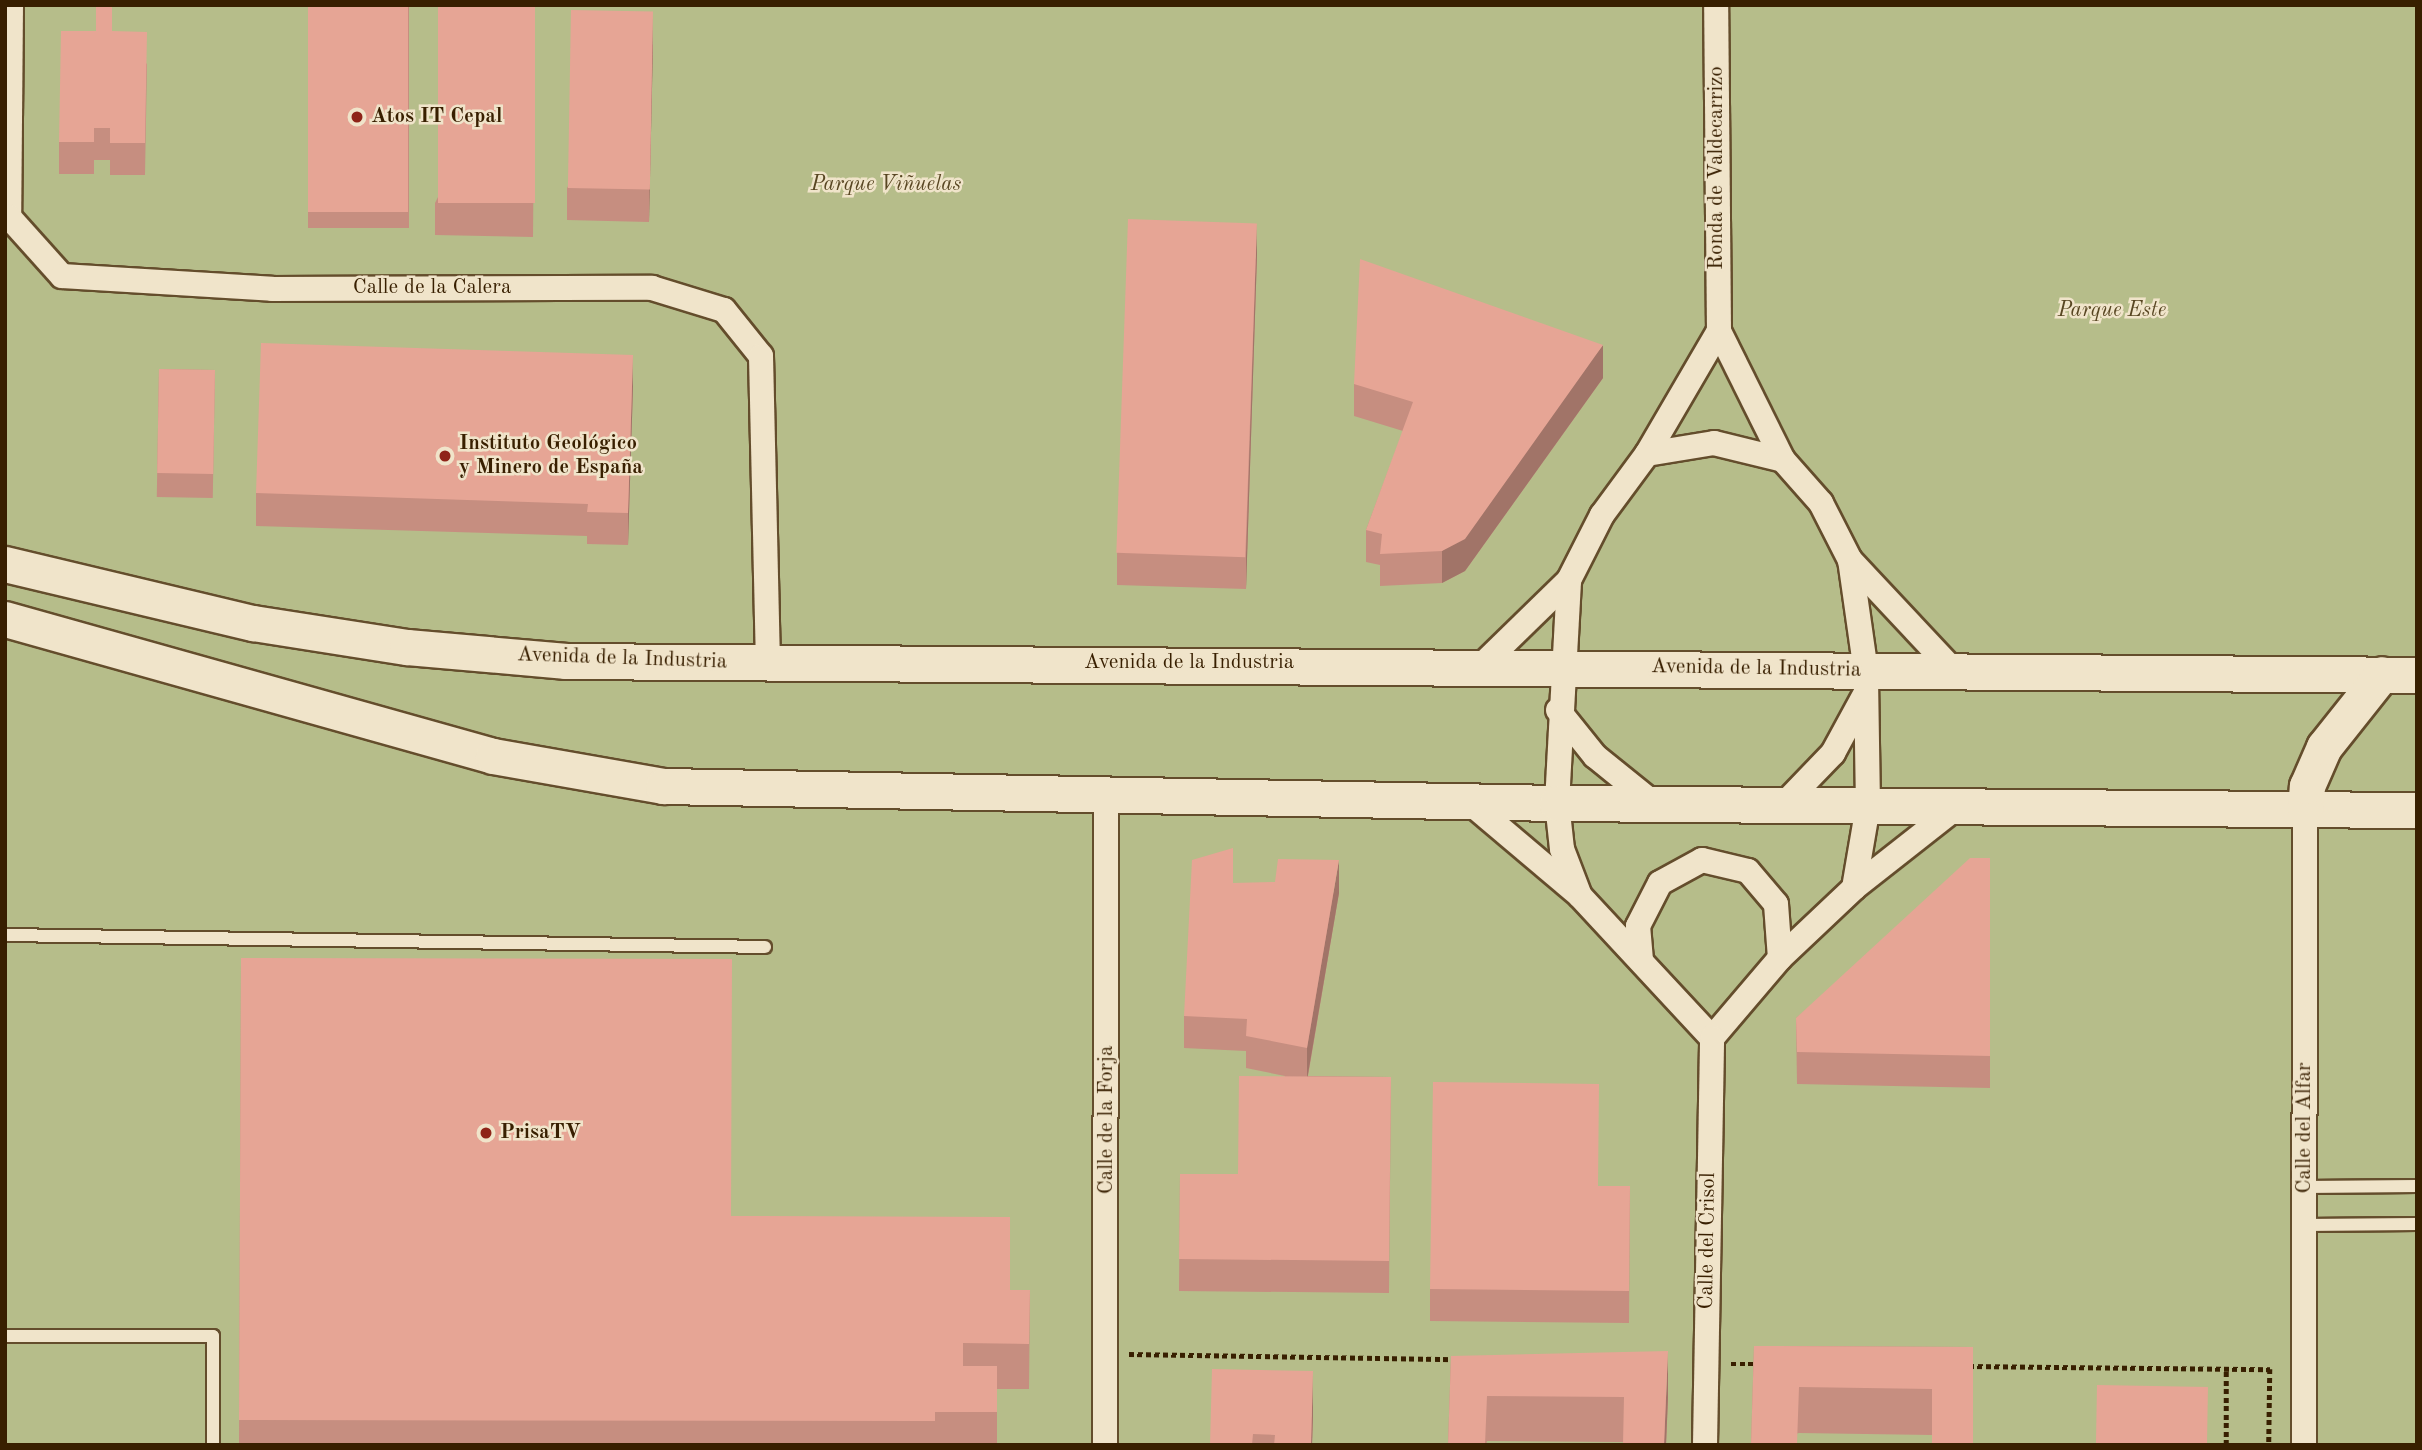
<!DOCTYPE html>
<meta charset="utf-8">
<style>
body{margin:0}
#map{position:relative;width:2422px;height:1450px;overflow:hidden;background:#e8d6ae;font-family:"Old Standard TT",serif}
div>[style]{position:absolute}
.green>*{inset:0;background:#b6bd8a;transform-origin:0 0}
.path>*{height:4.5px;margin-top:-2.25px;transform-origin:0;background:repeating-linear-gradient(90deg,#381f00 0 5px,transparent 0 8.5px)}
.roads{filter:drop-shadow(2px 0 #644d2c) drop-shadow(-2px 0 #644d2c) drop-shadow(0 2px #644d2c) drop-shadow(0 -2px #644d2c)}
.lane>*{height:12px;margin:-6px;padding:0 6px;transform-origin:6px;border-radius:6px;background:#f0e4ca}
.street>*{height:24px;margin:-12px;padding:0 12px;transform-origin:12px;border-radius:12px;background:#f0e4ca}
.secondary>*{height:35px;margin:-17.5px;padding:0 17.5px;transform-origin:17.5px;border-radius:17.5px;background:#f0e4ca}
.wall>*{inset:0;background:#c68e80;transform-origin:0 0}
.shaded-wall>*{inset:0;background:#a17468}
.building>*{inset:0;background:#e6a595;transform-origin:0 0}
.dots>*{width:19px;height:19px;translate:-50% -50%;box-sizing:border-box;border:4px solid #f0e4ca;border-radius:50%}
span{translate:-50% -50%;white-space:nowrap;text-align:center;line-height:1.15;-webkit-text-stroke:5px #f0e4ca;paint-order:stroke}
.poi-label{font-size:21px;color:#381f00;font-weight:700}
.left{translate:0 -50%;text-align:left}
.street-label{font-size:21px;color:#381f00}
.park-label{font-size:21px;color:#584622;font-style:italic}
.frame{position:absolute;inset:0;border:7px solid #381f00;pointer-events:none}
</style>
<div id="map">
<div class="green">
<div style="left:5px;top:5px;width:2412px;height:1440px"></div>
</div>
<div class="path">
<div style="left:1129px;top:1354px;width:327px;rotate:0.9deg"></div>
<div style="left:1731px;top:1364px;width:26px"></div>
<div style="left:1969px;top:1366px;width:301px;rotate:0.6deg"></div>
<div style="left:2270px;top:1369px;width:76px;rotate:90.8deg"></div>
<div style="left:2226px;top:1445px;width:76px;rotate:-90deg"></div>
</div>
<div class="roads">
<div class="lane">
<div style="left:5px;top:935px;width:760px;rotate:0.9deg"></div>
<div style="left:2305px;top:1187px;width:112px;rotate:-0.5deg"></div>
<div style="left:2305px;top:1225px;width:112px;rotate:-0.5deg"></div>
<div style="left:5px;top:1336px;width:208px"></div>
<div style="left:213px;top:1336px;width:109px;rotate:90deg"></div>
</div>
<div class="street">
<div style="left:11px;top:5px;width:212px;rotate:90.5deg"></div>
<div style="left:9px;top:217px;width:79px;rotate:48.1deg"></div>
<div style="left:62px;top:276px;width:210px;rotate:3.5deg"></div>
<div style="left:272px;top:289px;width:380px;rotate:-0.2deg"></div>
<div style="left:652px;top:288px;width:75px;rotate:17deg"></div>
<div style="left:724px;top:310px;width:59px;rotate:51.2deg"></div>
<div style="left:761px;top:356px;width:307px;rotate:88.7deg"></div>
<div style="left:1647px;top:454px;width:68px;rotate:-9.3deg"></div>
<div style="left:1714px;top:443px;width:71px;rotate:13.8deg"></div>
<div style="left:1850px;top:560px;width:149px;rotate:46.9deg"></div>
<div style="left:1483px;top:664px;width:120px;rotate:-44.3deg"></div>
<div style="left:1558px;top:710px;width:59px;rotate:51.2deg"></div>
<div style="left:1595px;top:756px;width:75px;rotate:39deg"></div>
<div style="left:1468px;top:801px;width:143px;rotate:40.2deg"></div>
<div style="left:1784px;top:804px;width:71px;rotate:-46.1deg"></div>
<div style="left:1833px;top:753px;width:65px;rotate:-61.5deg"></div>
<div style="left:1854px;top:888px;width:131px;rotate:-38.2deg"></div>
<div style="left:1641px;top:960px;width:34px;rotate:-95deg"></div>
<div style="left:1638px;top:926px;width:48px;rotate:-62.9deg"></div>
<div style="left:1660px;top:883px;width:48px;rotate:-28.7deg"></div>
<div style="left:1702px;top:860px;width:47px;rotate:13.4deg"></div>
<div style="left:1748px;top:871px;width:43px;rotate:49.7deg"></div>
<div style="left:1776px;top:904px;width:54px;rotate:85.8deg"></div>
<div style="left:1712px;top:1038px;width:105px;rotate:-49.6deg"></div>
<div style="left:1780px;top:958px;width:102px;rotate:-43.4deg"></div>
<div style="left:1854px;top:888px;width:83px;rotate:-80.3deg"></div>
<div style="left:1868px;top:806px;width:134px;rotate:-90.9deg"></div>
<div style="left:1866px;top:672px;width:113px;rotate:-98.1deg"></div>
<div style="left:1850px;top:560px;width:64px;rotate:-117deg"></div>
<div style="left:1821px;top:503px;width:57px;rotate:-131.5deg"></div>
<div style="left:1783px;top:460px;width:144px;rotate:-116.4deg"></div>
<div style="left:1719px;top:331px;width:326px;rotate:-90.5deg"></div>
<div style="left:1712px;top:1038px;width:194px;rotate:-132.9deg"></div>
<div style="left:1580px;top:896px;width:50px;rotate:-111deg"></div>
<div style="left:1562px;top:849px;width:46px;rotate:-96.2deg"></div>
<div style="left:1557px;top:803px;width:223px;rotate:-86.9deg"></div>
<div style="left:1569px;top:580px;width:73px;rotate:-63.1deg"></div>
<div style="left:1602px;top:515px;width:76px;rotate:-53.6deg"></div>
<div style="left:1647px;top:454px;width:143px;rotate:-59.7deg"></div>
<div style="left:1105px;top:1445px;width:650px;rotate:-89.91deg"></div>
<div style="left:1705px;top:1445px;width:407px;rotate:-89deg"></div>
<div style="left:2304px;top:1445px;width:633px;rotate:-89.91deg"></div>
</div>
<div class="secondary">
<div style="left:5px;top:564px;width:255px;rotate:13.4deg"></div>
<div style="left:253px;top:623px;width:156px;rotate:8.9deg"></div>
<div style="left:407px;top:647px;width:160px;rotate:5deg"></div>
<div style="left:566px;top:661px;width:1851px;rotate:0.43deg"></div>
<div style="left:5px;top:619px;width:507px;rotate:15.68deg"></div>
<div style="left:493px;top:756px;width:173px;rotate:10deg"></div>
<div style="left:663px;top:786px;width:894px;rotate:1.09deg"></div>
<div style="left:1557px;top:803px;width:860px;rotate:0.47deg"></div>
<div style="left:2305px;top:812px;width:26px;rotate:-86deg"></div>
<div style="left:2307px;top:786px;width:43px;rotate:-66.4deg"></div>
<div style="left:2324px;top:747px;width:93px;rotate:-51.5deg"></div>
</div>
</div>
<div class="wall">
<div style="clip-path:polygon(184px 5px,282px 5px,282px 7px)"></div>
<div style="left:308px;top:5px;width:101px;height:223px"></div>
<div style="clip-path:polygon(535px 5px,533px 237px,435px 235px,435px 203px)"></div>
<div style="clip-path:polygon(96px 31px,112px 31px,147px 64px,145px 175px,110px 175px,110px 160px,94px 160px,94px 174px,59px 174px,59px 142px)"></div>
<div style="clip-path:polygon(653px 44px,649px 222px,567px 220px,567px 188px)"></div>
<div style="clip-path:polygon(1257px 255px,1246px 589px,1117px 585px,1117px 553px)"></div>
<div style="left:159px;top:369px;width:56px;height:128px;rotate:1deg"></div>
<div style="clip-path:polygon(1603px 378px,1465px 571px,1442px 583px,1380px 586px,1380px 565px,1366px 562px,1366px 530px,1403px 431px,1354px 416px,1354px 384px)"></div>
<div style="clip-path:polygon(633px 387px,628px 545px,587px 544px,587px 536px,256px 526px,256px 493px)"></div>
<div style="clip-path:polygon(1990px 858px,1990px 1088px,1797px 1084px,1796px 1018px)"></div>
<div style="clip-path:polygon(1233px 883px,1339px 893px,1308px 1076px,1391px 1077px,1389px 1293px,1179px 1291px,1180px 1174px,1238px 1174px,1285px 1076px,1246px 1068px,1246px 1051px,1184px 1048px,1184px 1016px)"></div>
<div style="clip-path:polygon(241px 958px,731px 1216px,1010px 1290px,1030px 1290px,1029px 1389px,997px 1389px,997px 1445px,239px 1445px)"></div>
<div style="clip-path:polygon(1598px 1186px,1630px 1186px,1629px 1323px,1430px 1321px,1430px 1289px)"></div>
<div style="clip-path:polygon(1754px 1346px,1973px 1347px,1932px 1435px,1799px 1433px,1751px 1445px)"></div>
<div style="clip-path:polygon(1451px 1356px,1668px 1397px,1666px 1445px,1622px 1445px,1623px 1444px,1623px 1442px,1487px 1441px,1486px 1445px,1448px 1445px)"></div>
<div style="clip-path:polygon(1313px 1417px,1312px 1445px,1210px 1445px)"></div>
</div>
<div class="shaded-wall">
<div style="clip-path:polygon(653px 12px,653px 44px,649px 222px,649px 190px)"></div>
<div style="clip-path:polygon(1257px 223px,1257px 255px,1246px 589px,1246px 557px)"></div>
<div style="clip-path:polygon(1603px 345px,1603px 378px,1465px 571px,1442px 583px,1442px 551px)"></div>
<div style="clip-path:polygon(633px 355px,633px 387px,628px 545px,628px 513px)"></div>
<div style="clip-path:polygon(1339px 860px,1339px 893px,1307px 1080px,1307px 1048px)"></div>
<div style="clip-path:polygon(1668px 1351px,1668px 1397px,1666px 1445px,1664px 1445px)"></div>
<div style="clip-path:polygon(1313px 1371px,1313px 1417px,1312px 1445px,1311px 1445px)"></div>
</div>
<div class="building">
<div style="clip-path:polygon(96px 5px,112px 5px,112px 31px,147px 32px,145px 143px,110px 143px,110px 128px,94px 128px,94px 142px,59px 142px,61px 31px,96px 31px)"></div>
<div style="left:308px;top:5px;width:100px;height:207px"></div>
<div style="left:438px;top:5px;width:97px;height:198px"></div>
<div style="left:571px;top:10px;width:82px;height:178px;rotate:1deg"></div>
<div style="left:1128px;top:219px;width:129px;height:334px;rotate:2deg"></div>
<div style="clip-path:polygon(1360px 259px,1603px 345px,1465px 539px,1442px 551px,1380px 554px,1382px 534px,1366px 530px,1413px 402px,1354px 384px)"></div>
<div style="clip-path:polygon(261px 343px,633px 355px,628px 513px,587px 512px,588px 504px,256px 493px)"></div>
<div style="left:159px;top:369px;width:56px;height:104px;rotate:1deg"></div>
<div style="clip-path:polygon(1233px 848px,1233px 883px,1275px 882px,1278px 859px,1339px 860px,1307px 1048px,1246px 1036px,1247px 1019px,1184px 1016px,1192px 860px)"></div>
<div style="clip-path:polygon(1970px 858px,1990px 858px,1990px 1056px,1797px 1052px,1796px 1018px)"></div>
<div style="clip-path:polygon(241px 958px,732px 959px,731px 1216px,1010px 1217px,1010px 1290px,1030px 1290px,1029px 1344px,963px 1343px,963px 1366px,997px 1366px,997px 1412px,935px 1412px,935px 1421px,239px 1420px)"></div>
<div style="clip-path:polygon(1239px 1076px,1391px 1077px,1389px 1261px,1179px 1259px,1180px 1174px,1238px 1174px)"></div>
<div style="clip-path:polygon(1433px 1082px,1599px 1084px,1598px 1186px,1630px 1186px,1629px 1291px,1430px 1289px)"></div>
<div style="clip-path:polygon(1754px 1346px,1973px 1347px,1973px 1445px,1932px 1445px,1932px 1389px,1799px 1387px,1797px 1444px,1800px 1445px,1751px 1445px)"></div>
<div style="clip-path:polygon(1668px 1351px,1664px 1445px,1622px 1445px,1623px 1444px,1624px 1397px,1487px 1396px,1485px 1445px,1448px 1445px,1451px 1356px)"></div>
<div style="clip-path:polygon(1212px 1369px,1313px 1371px,1311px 1445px,1274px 1445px,1275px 1435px,1253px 1434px,1252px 1445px,1210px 1445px)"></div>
<div style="left:2097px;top:1385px;width:111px;height:60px;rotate:1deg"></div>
</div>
<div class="dots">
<div style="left:357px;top:117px;background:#8f2418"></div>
<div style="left:445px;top:456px;background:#8f2418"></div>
<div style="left:486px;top:1133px;background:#8f2418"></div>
</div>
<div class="poi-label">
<span class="left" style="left:371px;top:117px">Atos IT Cepal</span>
<span class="left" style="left:459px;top:456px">Instituto Geológico<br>y Minero de España</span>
<span class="left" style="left:500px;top:1133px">PrisaTV</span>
</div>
<div class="street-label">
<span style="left:1717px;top:168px;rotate:-90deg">Ronda de Valdecarrizo</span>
<span style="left:432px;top:288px">Calle de la Calera</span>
<span style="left:622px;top:659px;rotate:2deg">Avenida de la Industria</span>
<span style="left:1189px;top:663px">Avenida de la Industria</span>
<span style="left:1756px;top:669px;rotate:1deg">Avenida de la Industria</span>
<span style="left:1107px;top:1120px;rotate:-90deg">Calle de la Forja</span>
<span style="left:2305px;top:1128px;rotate:-90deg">Calle del Alfar</span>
<span style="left:1708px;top:1241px;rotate:-89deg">Calle del Crisol</span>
</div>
<div class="park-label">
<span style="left:886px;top:185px">Parque Viñuelas</span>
<span style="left:2112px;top:311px">Parque Este</span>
</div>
<div class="frame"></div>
</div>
